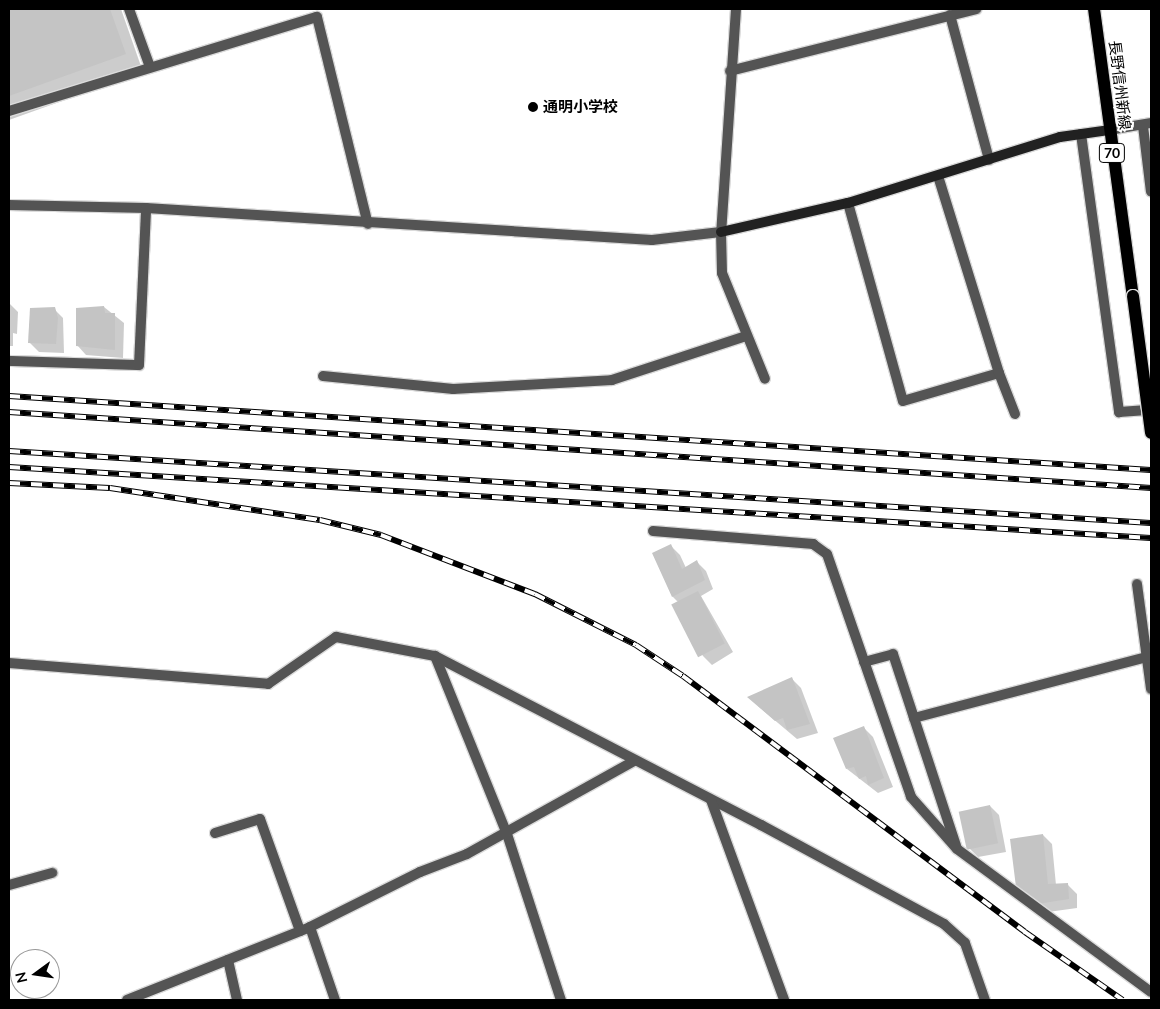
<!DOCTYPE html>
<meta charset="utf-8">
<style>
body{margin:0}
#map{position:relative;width:1160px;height:1009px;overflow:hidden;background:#fff;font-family:Lato,"Noto Sans JP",sans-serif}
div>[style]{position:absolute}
.shadow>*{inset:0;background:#0003}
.building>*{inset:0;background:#c4c4c4;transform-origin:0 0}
.roads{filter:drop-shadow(1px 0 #dbdbdb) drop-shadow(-1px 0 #dbdbdb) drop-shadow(0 1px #dbdbdb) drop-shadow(0 -1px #dbdbdb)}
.street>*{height:10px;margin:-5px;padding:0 5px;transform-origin:5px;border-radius:5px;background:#545454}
.secondary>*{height:10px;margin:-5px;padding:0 5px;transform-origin:5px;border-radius:5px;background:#212121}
.primary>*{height:12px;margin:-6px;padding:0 6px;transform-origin:6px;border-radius:6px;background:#000}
.rail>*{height:5.5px;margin-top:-2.75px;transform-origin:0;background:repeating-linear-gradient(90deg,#fff 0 11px,#000 0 22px);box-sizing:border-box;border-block:1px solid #000}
.bridges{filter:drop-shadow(1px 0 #dbdbdb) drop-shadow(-1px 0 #dbdbdb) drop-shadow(0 1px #dbdbdb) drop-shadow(0 -1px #dbdbdb)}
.primary-bridge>*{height:12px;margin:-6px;padding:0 6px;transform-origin:6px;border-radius:6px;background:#000}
.dots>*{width:14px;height:14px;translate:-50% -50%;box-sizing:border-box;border:2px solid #fff;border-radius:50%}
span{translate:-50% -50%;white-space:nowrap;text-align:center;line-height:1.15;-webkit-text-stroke:4px #fff;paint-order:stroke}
.shield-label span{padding:1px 4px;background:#fff;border:1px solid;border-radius:4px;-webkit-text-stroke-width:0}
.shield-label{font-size:14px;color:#000;font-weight:700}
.street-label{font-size:15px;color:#000}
.poi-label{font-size:15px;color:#000;font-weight:700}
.left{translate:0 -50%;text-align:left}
.frame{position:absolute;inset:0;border:10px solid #000;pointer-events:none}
.north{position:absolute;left:10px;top:949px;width:50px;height:50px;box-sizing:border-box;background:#fff;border:1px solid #999;border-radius:50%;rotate:256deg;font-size:14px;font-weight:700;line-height:20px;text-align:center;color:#000}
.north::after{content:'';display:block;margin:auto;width:18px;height:22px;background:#000;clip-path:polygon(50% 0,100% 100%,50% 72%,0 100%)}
</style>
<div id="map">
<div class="shadow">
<div style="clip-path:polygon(9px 9px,121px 9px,143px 72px,9px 120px)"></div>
<div style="clip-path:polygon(9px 303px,18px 312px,17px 334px,13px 333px,13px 346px,9px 346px)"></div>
<div style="clip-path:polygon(104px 307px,124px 323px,123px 358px,86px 355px,77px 345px)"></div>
<div style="clip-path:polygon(54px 309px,63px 318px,64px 353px,39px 352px,30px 343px)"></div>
<div style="clip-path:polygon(671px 546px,680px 555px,686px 568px,697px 562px,706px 571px,713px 589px,701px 596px,733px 652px,712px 665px,703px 656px,673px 606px,679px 603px,673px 597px,654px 554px)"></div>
<div style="clip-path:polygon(792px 679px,801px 688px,818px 733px,797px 739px,758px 706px)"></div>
<div style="clip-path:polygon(864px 728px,873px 737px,893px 787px,878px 793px,847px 769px)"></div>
<div style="clip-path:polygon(990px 806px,999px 815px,1006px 852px,978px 857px,969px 848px)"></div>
<div style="clip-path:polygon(1043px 835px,1052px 844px,1056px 885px,1068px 885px,1077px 894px,1077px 908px,1041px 913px,1019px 894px)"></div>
</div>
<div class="building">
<div style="clip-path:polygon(9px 9px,110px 9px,126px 54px,9px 96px)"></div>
<div style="clip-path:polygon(104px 306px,105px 313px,115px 313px,115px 350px,76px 346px,76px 308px)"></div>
<div style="clip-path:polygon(55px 307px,58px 318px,56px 344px,28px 343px,30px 308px)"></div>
<div style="clip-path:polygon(671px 544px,682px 569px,697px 560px,705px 580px,672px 597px,652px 553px)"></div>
<div style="left:698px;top:591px;width:59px;height:30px;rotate:63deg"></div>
<div style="clip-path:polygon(792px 677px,810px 724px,787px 730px,783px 718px,775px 721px,747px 697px)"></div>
<div style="clip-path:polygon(864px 726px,884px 778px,868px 785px,866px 776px,859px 779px,854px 767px,846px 769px,833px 738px)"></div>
<div style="left:990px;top:805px;width:39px;height:32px;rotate:78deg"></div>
<div style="clip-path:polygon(1043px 834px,1048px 884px,1068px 883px,1069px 899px,1031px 905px,1029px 894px,1017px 895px,1010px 839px)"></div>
</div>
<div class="roads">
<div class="street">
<div style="left:129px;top:9px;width:62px;rotate:70.1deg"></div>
<div style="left:736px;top:9px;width:224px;rotate:93.8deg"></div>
<div style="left:721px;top:232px;width:41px;rotate:88.6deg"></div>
<div style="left:722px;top:273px;width:114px;rotate:67.9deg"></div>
<div style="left:950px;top:15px;width:150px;rotate:74.9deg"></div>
<div style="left:730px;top:71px;width:254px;rotate:-14.1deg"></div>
<div style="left:9px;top:111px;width:322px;rotate:-17deg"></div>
<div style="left:317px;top:17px;width:213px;rotate:76.2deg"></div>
<div style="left:1143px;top:126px;width:66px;rotate:83.1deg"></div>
<div style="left:1109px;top:130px;width:43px;rotate:-9.5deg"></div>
<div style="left:1081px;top:134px;width:281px;rotate:82.2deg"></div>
<div style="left:1119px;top:412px;width:32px;rotate:-4deg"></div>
<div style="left:848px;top:203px;width:205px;rotate:74.5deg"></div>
<div style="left:903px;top:401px;width:100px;rotate:-16.3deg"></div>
<div style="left:999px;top:373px;width:206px;rotate:-107.2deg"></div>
<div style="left:9px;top:205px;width:137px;rotate:1.3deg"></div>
<div style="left:146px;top:208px;width:507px;rotate:3.62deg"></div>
<div style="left:652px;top:240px;width:69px;rotate:-6.6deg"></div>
<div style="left:9px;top:361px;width:130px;rotate:1.8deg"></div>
<div style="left:139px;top:365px;width:157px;rotate:-87.4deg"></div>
<div style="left:999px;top:373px;width:44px;rotate:68.7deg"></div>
<div style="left:323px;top:376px;width:131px;rotate:5.7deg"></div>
<div style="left:453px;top:389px;width:159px;rotate:-3.2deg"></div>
<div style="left:612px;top:380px;width:141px;rotate:-18.2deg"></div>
<div style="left:653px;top:531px;width:161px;rotate:4.6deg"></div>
<div style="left:813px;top:544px;width:17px;rotate:36deg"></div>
<div style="left:827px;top:554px;width:257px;rotate:70.9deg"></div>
<div style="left:911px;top:797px;width:69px;rotate:48.5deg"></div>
<div style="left:957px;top:849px;width:241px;rotate:36.4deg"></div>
<div style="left:1137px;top:584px;width:106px;rotate:82.4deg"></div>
<div style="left:435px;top:656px;width:192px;rotate:68deg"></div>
<div style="left:507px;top:834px;width:175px;rotate:72deg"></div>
<div style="left:864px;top:662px;width:30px;rotate:-15deg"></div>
<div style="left:893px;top:654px;width:202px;rotate:71.8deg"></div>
<div style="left:9px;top:663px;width:260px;rotate:4.6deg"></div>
<div style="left:268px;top:684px;width:83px;rotate:-34.7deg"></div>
<div style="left:336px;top:637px;width:101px;rotate:10.9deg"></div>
<div style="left:435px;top:656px;width:367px;rotate:27.4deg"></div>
<div style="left:761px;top:825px;width:208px;rotate:28.4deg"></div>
<div style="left:944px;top:924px;width:28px;rotate:42deg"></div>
<div style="left:965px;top:943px;width:60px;rotate:70.7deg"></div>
<div style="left:914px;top:718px;width:245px;rotate:-14.7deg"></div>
<div style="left:711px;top:800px;width:213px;rotate:69.9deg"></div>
<div style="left:215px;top:833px;width:47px;rotate:-17.3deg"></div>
<div style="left:260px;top:819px;width:119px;rotate:70.3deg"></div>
<div style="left:9px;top:885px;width:45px;rotate:-15.6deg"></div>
<div style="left:310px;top:927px;width:77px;rotate:71.1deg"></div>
<div style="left:228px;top:960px;width:41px;rotate:77.3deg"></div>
<div style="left:127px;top:1000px;width:197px;rotate:-21.7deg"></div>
<div style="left:310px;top:927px;width:123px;rotate:-26.6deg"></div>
<div style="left:420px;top:872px;width:50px;rotate:-21deg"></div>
<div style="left:467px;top:854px;width:191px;rotate:-29.1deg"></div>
</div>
<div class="secondary">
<div style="left:721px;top:232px;width:130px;rotate:-12.9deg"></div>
<div style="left:848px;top:203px;width:222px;rotate:-17.3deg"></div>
<div style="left:1060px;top:137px;width:49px;rotate:-8.1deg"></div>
</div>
<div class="primary">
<div style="left:1094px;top:9px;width:290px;rotate:82.3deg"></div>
</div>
</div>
<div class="rail">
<div style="left:9px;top:396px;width:1144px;rotate:3.71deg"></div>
<div style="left:9px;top:412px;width:1145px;rotate:3.81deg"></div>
<div style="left:9px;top:451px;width:1144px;rotate:3.61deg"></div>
<div style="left:9px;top:467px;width:1144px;rotate:3.56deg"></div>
<div style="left:9px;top:483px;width:101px;rotate:2.8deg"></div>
<div style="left:110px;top:488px;width:212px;rotate:8.7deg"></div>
<div style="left:320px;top:520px;width:63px;rotate:13.8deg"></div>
<div style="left:381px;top:535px;width:165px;rotate:21deg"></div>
<div style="left:535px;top:594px;width:113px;rotate:26.8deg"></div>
<div style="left:636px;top:645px;width:56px;rotate:33.4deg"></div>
<div style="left:683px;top:676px;width:427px;rotate:36.8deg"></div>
<div style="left:1025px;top:932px;width:119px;rotate:34.8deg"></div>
</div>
<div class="bridges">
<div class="primary-bridge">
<div style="left:1133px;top:296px;width:138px;rotate:82.5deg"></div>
</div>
</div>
<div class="dots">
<div style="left:533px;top:107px;background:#000"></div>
</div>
<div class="shield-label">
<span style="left:1112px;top:153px">70</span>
</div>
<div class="street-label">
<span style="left:1120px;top:85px;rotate:83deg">長野信州新線</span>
</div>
<div class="poi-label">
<span class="left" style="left:543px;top:107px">通明小学校</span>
</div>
<div class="frame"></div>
<div class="north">N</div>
</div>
